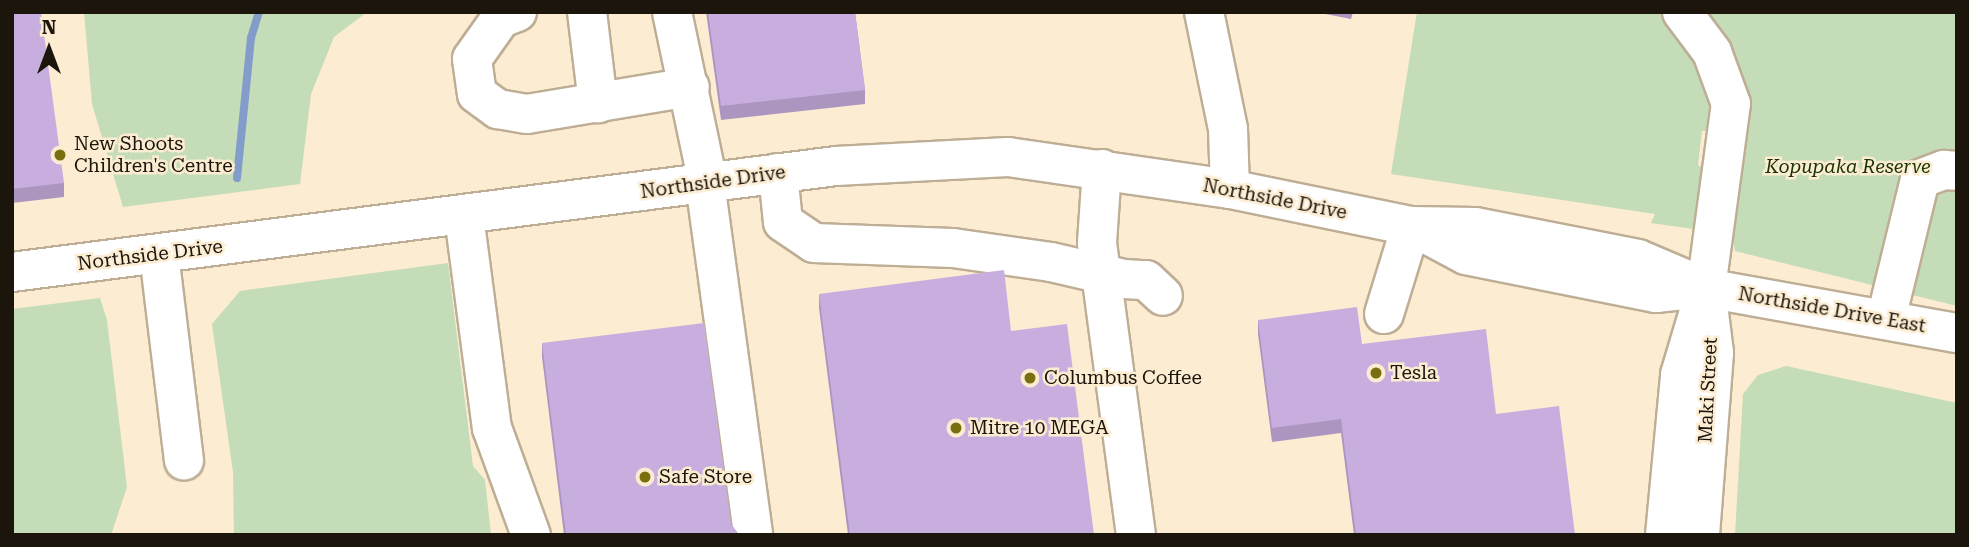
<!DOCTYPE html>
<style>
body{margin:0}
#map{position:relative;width:1969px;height:547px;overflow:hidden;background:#fcecd2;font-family:"Roboto Serif",serif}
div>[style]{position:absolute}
.green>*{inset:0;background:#c4dcb8}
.stream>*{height:8px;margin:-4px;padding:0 4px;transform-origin:4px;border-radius:4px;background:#839dca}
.roads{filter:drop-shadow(2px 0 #bdae95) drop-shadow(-2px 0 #bdae95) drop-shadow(0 2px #bdae95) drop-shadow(0 -2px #bdae95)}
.minor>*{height:38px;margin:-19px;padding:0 19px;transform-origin:19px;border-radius:19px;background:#fff}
.wall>*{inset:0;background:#ac96c0}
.building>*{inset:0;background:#c8aedf}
.dots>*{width:19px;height:19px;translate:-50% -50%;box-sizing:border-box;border:4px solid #fcecd2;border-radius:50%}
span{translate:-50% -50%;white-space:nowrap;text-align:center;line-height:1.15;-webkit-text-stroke:5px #fcecd2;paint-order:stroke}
.poi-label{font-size:19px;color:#1b150c}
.left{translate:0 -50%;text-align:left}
.park-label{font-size:19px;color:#183402;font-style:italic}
.street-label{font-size:19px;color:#1b150c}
.frame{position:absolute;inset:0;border:14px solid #1b150c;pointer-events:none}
.north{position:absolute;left:14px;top:14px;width:70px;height:70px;-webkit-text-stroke:5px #fcecd2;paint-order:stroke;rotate:0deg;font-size:19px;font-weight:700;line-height:28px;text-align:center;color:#1b150c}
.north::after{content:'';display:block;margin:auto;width:24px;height:32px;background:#1b150c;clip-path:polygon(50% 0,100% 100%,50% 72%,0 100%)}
</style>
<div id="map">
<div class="green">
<div style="clip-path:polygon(84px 12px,367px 12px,334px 37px,311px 94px,300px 184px,123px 207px,92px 104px)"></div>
<div style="clip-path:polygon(1417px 12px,1663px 12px,1711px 77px,1714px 131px,1702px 131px,1698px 165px,1709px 171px,1703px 212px,1694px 229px,1651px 223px,1655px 214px,1391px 174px)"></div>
<div style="clip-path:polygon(1700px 12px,1957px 12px,1957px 306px,1735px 251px)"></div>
<div style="clip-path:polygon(448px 263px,473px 466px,485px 480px,491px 535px,234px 535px,233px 472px,212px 324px,240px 291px)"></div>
<div style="clip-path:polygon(100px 298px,107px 320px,127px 487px,111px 535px,12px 535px,12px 309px)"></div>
<div style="clip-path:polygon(1786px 366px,1957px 403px,1957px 535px,1735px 535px,1743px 394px,1758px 375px)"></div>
</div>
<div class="stream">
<div style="left:237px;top:178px;width:141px;rotate:-84.3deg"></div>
<div style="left:251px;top:38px;width:27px;rotate:-73deg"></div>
</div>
<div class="roads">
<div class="minor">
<div style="left:517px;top:12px;width:17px;rotate:159deg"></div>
<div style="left:501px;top:18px;width:50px;rotate:125.3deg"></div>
<div style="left:472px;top:59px;width:35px;rotate:82deg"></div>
<div style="left:477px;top:94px;width:26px;rotate:36deg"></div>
<div style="left:498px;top:109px;width:29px;rotate:10deg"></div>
<div style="left:527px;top:114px;width:165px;rotate:-9.4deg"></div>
<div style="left:587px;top:12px;width:92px;rotate:83.1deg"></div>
<div style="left:672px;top:12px;width:175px;rotate:78.1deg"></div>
<div style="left:1204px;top:12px;width:119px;rotate:78.4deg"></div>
<div style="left:1228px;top:129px;width:60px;rotate:88.1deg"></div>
<div style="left:1102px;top:169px;width:74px;rotate:93.9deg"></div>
<div style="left:1097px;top:243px;width:295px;rotate:82.4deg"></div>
<div style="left:778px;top:173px;width:49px;rotate:84.2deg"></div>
<div style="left:783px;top:222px;width:37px;rotate:34deg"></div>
<div style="left:814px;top:243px;width:139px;rotate:2.1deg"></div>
<div style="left:953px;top:248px;width:99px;rotate:8.1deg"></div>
<div style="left:1051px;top:262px;width:75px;rotate:13.1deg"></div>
<div style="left:1124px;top:279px;width:22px;rotate:3deg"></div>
<div style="left:1146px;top:280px;width:23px;rotate:43deg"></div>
<div style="left:705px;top:183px;width:355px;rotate:82.2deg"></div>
<div style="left:464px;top:216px;width:214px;rotate:82.5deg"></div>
<div style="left:492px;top:428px;width:114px;rotate:70deg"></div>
<div style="left:1419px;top:230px;width:53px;rotate:28deg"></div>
<div style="left:1466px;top:255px;width:194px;rotate:11.3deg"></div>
<div style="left:1656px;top:293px;width:39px;rotate:-6deg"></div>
<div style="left:159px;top:254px;width:208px;rotate:83.1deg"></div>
<div style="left:12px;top:272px;width:831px;rotate:-7.33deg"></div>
<div style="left:836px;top:166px;width:172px;rotate:-3deg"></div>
<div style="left:1008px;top:157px;width:224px;rotate:8.2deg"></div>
<div style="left:1230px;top:189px;width:185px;rotate:11.6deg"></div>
<div style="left:1411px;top:226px;width:64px;rotate:0.9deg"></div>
<div style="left:1475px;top:227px;width:166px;rotate:11.1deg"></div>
<div style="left:1638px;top:259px;width:74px;rotate:23.1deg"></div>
<div style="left:1706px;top:288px;width:255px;rotate:10.2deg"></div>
<div style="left:1384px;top:314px;width:92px;rotate:-72.9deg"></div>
<div style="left:1886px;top:319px;width:144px;rotate:-76.3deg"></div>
<div style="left:1920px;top:179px;width:26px;rotate:-21deg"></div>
<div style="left:1944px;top:170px;width:13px;rotate:4deg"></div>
<div style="left:1665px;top:535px;width:161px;rotate:-84.6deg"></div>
<div style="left:1680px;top:375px;width:91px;rotate:-73.4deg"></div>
<div style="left:1706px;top:288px;width:186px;rotate:-82.3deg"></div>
<div style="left:1731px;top:104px;width:55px;rotate:-110.1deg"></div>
<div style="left:1712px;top:52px;width:50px;rotate:-126.9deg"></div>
<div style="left:1700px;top:535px;width:183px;rotate:-85.6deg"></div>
<div style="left:1714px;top:353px;width:56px;rotate:-97.1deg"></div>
</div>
</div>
<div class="wall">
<div style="clip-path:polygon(12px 12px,64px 183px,64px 197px,12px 203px)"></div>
<div style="clip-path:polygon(706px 12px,855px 12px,865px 90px,865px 104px,721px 120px)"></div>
<div style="clip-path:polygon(1315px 12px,1353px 12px,1351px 19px)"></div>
<div style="clip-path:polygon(819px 294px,1011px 331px,1094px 535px,848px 535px,819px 308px)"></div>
<div style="clip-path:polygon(1258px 320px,1362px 344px,1496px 414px,1575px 535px,1354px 535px,1341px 433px,1272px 442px,1258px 334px)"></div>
<div style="clip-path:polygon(542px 343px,731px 524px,739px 535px,564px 535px,542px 357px)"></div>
</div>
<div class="building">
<div style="clip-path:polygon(12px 12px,41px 12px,64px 183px,12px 189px)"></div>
<div style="clip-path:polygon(708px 12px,855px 12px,865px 90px,721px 106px)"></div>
<div style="clip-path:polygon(1004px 270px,1011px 331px,1067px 324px,1094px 535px,850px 535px,819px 294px)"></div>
<div style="clip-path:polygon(1357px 307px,1362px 344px,1486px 329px,1496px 414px,1559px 406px,1575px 535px,1356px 535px,1341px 419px,1272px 428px,1258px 320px)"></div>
<div style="clip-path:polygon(704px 323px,731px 524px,739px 535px,566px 535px,542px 343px)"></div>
</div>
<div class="dots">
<div style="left:60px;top:155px;background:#7a6f0e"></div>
<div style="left:1376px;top:373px;background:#7a6f0e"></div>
<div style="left:1030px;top:378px;background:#7a6f0e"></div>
<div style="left:956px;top:428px;background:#7a6f0e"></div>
<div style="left:645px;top:477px;background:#7a6f0e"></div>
</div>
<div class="poi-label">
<span class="left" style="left:74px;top:155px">New Shoots<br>Children's Centre</span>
<span class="left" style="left:1390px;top:373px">Tesla</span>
<span class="left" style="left:1044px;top:378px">Columbus Coffee</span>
<span class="left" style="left:970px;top:428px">Mitre 10 MEGA</span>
<span class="left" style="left:659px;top:477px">Safe Store</span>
</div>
<div class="park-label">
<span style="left:1848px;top:167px">Kopupaka Reserve</span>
</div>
<div class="street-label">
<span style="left:713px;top:182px;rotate:-8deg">Northside Drive</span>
<span style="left:1275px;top:199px;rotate:11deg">Northside Drive</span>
<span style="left:150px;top:255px;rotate:-7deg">Northside Drive</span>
<span style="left:1832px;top:310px;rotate:10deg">Northside Drive East</span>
<span style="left:1708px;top:390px;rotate:-87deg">Maki Street</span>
</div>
<div class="frame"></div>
<div class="north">N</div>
</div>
